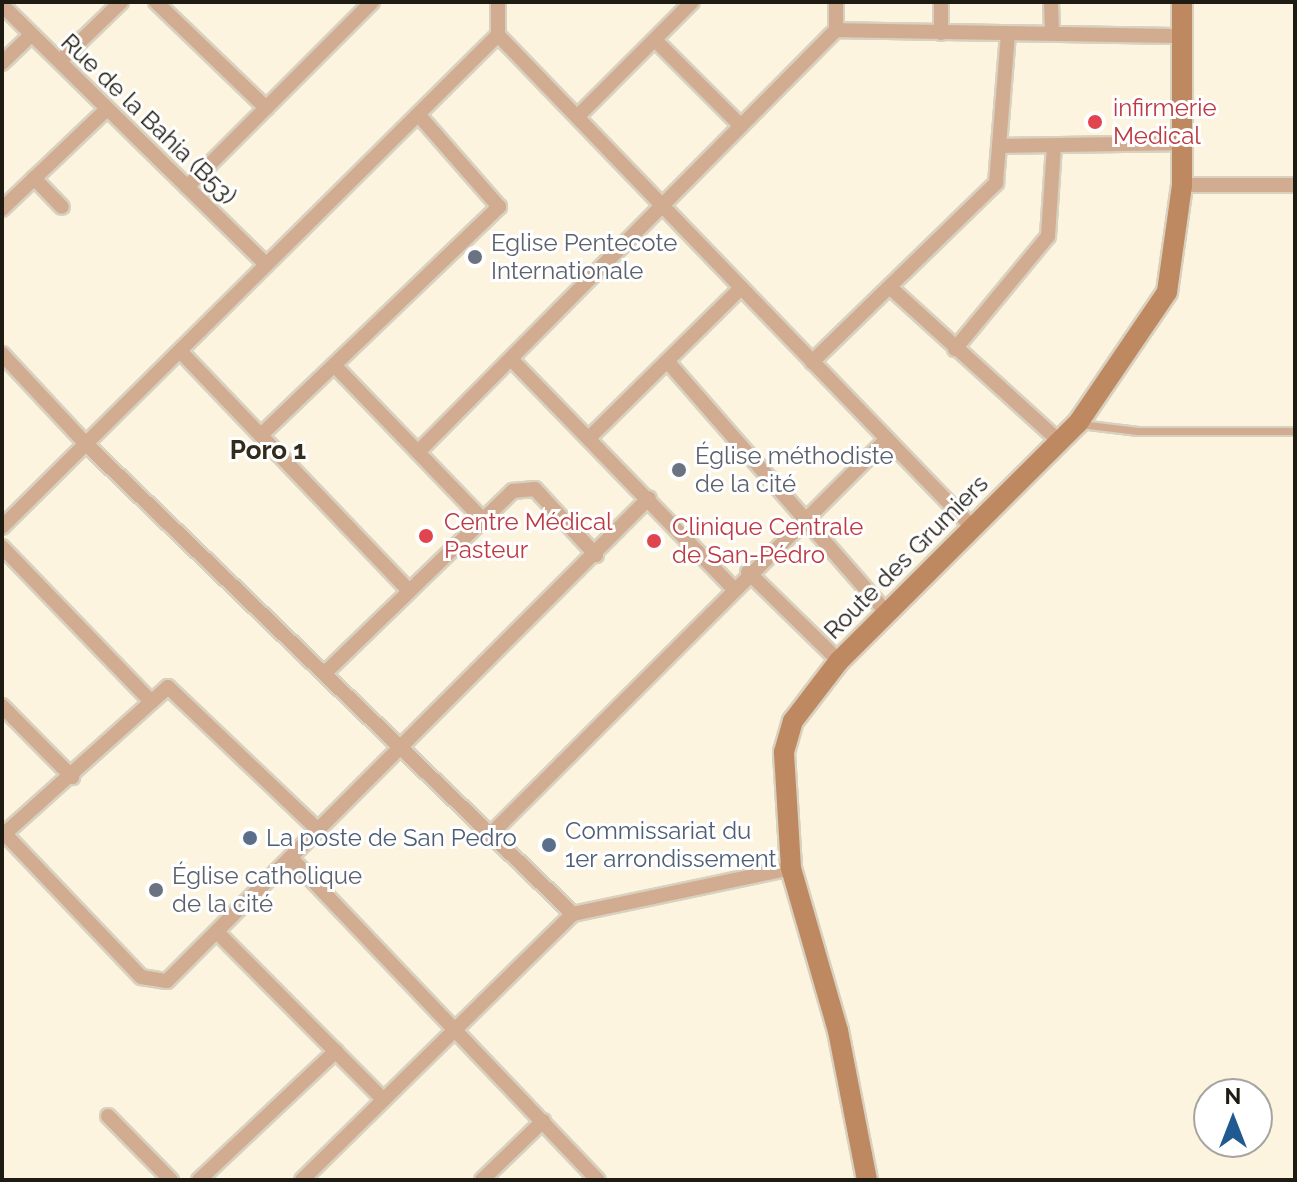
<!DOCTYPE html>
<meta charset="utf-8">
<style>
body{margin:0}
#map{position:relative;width:1297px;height:1182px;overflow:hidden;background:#fdf4e0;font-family:Raleway,sans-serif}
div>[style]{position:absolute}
.roads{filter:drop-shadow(2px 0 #d9d1bf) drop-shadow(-2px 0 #d9d1bf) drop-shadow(0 2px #d9d1bf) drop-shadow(0 -2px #d9d1bf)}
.service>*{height:7px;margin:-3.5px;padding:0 3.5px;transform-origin:3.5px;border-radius:3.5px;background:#d1ac91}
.minor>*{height:14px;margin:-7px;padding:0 7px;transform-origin:7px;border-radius:7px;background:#d1ac91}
.secondary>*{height:20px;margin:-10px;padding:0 10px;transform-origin:10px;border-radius:10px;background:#be8860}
.dots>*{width:22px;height:22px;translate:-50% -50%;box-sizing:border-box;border:4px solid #fff;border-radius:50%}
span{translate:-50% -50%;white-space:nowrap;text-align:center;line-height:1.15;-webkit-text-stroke:6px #fff;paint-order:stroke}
.health-label{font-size:24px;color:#be3a42}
.left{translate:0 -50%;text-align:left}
.street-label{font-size:24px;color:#1e1b13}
.worship-label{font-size:24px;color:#5b616d}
.service-label{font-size:24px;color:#4e5e75}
.neighbourhood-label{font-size:26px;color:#332c1c;font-weight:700}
.frame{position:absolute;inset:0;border:4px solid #1e1b13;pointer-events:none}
.north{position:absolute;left:1193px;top:1078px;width:80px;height:80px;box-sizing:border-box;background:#fff;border:2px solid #a5a4a1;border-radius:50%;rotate:0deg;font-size:22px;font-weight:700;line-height:32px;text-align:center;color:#1e1b13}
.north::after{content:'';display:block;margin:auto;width:28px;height:36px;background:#215a91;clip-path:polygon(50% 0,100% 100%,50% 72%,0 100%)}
</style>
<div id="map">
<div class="roads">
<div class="service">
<div style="left:1080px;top:424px;width:58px;rotate:6.9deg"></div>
<div style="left:1138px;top:431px;width:157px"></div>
</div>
<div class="minor">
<div style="left:156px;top:2px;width:153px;rotate:43.9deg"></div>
<div style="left:498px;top:2px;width:33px;rotate:90deg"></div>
<div style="left:498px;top:35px;width:683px;rotate:46.07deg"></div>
<div style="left:836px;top:2px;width:28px;rotate:90deg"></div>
<div style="left:941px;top:2px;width:31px;rotate:90deg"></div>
<div style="left:1051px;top:2px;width:31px;rotate:88deg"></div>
<div style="left:2px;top:5px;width:370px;rotate:44.5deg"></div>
<div style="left:657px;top:42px;width:116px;rotate:45deg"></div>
<div style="left:60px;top:61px;width:85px;rotate:-44deg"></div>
<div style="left:2px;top:63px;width:40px;rotate:-44deg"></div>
<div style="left:578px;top:116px;width:161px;rotate:-45deg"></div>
<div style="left:1001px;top:146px;width:181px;rotate:-0.9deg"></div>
<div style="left:34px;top:178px;width:40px;rotate:46deg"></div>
<div style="left:1182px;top:185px;width:113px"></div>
<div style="left:187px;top:187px;width:262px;rotate:-45deg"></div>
<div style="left:2px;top:209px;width:144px;rotate:-43.6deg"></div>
<div style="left:893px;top:290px;width:226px;rotate:42.3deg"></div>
<div style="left:955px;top:349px;width:146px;rotate:-50.5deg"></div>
<div style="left:1048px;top:236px;width:91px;rotate:-86.2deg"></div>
<div style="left:180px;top:351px;width:332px;rotate:46.3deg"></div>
<div style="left:2px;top:354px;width:123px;rotate:47deg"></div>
<div style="left:86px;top:444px;width:677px;rotate:43.98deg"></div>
<div style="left:511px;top:359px;width:318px;rotate:45.9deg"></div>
<div style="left:667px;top:361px;width:330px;rotate:48.9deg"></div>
<div style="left:812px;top:362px;width:257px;rotate:-44.2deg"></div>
<div style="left:996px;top:183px;width:150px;rotate:-85.4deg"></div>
<div style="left:334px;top:365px;width:214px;rotate:46.1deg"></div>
<div style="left:261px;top:435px;width:330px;rotate:-43.8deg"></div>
<div style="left:499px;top:207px;width:123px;rotate:-131.1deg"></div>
<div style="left:591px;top:436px;width:211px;rotate:-44.6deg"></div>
<div style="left:418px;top:452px;width:594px;rotate:-45.27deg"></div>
<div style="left:836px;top:30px;width:346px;rotate:1deg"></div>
<div style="left:2px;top:527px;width:699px;rotate:-44.77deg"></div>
<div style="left:2px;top:547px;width:211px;rotate:46deg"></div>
<div style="left:748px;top:572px;width:127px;rotate:44.4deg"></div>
<div style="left:327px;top:671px;width:259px;rotate:-44.1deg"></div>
<div style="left:513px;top:491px;width:22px;rotate:-5deg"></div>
<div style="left:535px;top:489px;width:90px;rotate:47.3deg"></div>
<div style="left:2px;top:706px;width:100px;rotate:45.4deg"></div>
<div style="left:5px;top:834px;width:197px;rotate:46.4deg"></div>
<div style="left:141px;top:977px;width:26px;rotate:9deg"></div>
<div style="left:167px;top:981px;width:682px;rotate:-45.06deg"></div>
<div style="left:490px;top:835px;width:555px;rotate:-44.93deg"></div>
<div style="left:2px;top:836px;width:223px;rotate:-41.9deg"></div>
<div style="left:168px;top:687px;width:207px;rotate:43.6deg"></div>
<div style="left:291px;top:858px;width:445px;rotate:46.4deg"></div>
<div style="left:218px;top:933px;width:233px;rotate:45.2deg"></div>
<div style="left:108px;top:1116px;width:90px;rotate:45.5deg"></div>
<div style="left:199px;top:1180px;width:188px;rotate:-43.3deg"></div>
<div style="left:302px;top:1180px;width:380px;rotate:-44.5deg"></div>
<div style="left:573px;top:914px;width:223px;rotate:-11.9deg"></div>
<div style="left:482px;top:1180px;width:85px;rotate:-44deg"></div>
</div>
<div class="secondary">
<div style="left:867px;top:1180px;width:152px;rotate:-101deg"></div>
<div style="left:838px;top:1031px;width:170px;rotate:-106.1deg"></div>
<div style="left:791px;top:868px;width:116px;rotate:-93.5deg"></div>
<div style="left:784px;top:752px;width:32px;rotate:-74deg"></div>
<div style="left:793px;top:721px;width:76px;rotate:-52.5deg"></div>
<div style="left:839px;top:661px;width:337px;rotate:-44.9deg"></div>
<div style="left:1078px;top:423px;width:158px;rotate:-55.8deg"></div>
<div style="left:1167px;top:292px;width:108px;rotate:-82deg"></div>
<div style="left:1182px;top:185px;width:183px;rotate:-90deg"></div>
</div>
</div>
<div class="dots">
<div style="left:1095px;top:122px;background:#e0444e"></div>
<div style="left:475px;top:257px;background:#6b7280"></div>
<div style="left:679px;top:470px;background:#6b7280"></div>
<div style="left:426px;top:536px;background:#e0444e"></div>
<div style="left:654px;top:541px;background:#e0444e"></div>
<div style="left:250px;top:838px;background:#5c6f8a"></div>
<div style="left:549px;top:845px;background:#5c6f8a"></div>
<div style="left:156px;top:890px;background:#6b7280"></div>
</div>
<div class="health-label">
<span class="left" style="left:1113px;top:122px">infirmerie<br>Medical</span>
<span class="left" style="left:444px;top:536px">Centre Médical<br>Pasteur</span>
<span class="left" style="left:672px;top:541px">Clinique Centrale<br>de San-Pédro</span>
</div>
<div class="street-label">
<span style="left:149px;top:119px;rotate:44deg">Rue de la Bahia (B53)</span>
<span style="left:906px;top:557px;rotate:-45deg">Route des Grumiers</span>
</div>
<div class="worship-label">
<span class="left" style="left:491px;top:257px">Eglise Pentecote<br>Internationale</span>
<span class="left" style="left:695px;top:470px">Église méthodiste<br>de la cité</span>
<span class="left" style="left:172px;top:890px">Église catholique<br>de la cité</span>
</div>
<div class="service-label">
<span class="left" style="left:565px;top:845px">Commissariat du<br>1er arrondissement</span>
<span class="left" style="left:266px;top:838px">La poste de San Pedro</span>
</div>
<div class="neighbourhood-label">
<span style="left:268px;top:451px">Poro 1</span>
</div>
<div class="frame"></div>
<div class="north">N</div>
</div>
